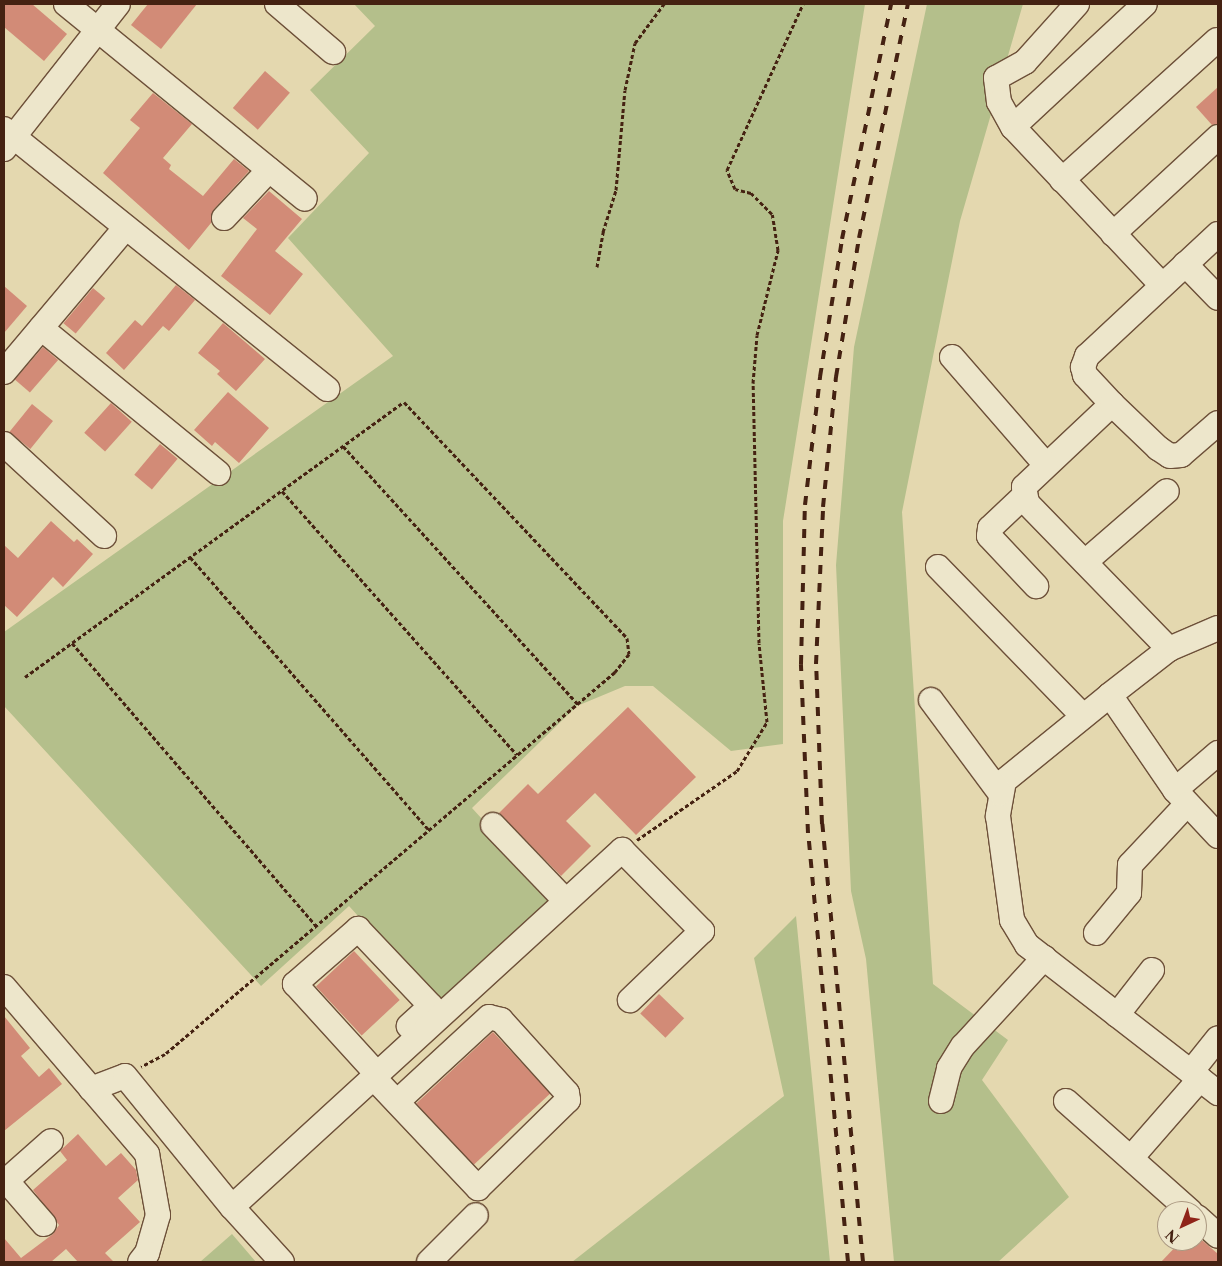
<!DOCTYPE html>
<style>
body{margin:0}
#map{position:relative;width:1222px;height:1266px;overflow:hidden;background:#e4d8af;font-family:"Libre Caslon Text",serif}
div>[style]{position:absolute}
.green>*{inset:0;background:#b4bf8b}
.building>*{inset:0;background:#d28b77;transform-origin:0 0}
.path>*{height:3px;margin-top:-1.5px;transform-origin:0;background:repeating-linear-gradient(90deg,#452212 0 4px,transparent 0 6.5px)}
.roads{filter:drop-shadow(1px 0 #6d5039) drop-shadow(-1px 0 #6d5039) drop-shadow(0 1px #6d5039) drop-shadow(0 -1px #6d5039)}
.minor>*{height:24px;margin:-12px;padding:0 12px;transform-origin:12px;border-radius:12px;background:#ede6cb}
.rail>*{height:4px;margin-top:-2px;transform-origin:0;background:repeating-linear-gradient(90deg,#452212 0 9px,transparent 0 18px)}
span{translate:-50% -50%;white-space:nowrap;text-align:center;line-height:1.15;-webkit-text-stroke:4px #ede6cb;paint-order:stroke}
.frame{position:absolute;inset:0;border:5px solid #452212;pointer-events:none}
.north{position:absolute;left:1157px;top:1201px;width:50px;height:50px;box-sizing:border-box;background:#ede6cb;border:1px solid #aa9881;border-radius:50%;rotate:223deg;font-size:14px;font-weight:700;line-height:20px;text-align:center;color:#452212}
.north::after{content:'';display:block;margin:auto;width:18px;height:22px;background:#8f2418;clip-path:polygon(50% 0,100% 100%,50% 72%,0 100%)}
</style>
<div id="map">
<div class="green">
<div style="clip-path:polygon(354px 4px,865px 4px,783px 521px,783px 744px,731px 751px,653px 686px,625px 686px,577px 706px,472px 808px,555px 899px,439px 1005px,349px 906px,261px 986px,4px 706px,4px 632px,393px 356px,288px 238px,369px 153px,310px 90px,375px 26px)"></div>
<div style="clip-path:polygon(927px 4px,1023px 4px,960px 221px,902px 512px,933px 984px,1008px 1040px,982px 1080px,1069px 1197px,998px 1262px,894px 1262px,866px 959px,851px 891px,836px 565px,854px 347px)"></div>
<div style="clip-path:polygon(796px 916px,830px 1262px,572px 1262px,784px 1096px,754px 958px)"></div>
<div style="clip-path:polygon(232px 1234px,256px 1262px,200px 1262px)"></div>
</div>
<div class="building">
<div style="clip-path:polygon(4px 4px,32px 4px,67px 34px,44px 61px,4px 27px)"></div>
<div style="clip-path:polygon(148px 4px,197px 4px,161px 49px,131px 25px)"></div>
<div style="left:265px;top:71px;width:33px;height:49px;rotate:41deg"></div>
<div style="clip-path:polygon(1218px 87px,1218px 124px,1212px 125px,1196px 107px)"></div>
<div style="clip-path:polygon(153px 93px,192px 124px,163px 158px,171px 165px,169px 169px,203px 196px,234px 159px,249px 171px,214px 209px,211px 223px,189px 250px,103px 173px,140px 128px,130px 120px)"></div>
<div style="clip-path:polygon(269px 191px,302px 219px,275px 251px,303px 274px,270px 315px,221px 276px,257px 229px,243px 218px)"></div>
<div style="clip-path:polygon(176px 285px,195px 300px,169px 331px,163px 326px,124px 370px,106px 353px,135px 320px,142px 326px)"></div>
<div style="clip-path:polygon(4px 286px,27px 306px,4px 333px)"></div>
<div style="left:93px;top:288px;width:16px;height:46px;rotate:40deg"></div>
<div style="clip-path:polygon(223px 323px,265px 359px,236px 391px,217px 374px,220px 371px,198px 353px)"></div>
<div style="left:43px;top:347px;width:20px;height:43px;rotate:41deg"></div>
<div style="clip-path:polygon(228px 392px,269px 428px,239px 463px,215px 442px,212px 446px,194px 430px)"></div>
<div style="left:111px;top:403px;width:28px;height:40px;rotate:42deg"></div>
<div style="left:32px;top:404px;width:27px;height:36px;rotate:39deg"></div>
<div style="left:160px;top:444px;width:23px;height:40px;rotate:40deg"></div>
<div style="clip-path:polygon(51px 521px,74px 542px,77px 539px,93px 554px,63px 587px,53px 577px,17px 617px,4px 605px,4px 545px,18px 558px)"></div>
<div style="clip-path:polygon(628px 707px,696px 777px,636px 835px,595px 793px,566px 821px,591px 846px,561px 876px,499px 813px,528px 784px,538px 794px)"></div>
<div style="left:354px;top:951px;width:67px;height:52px;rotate:47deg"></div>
<div style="left:659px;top:994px;width:35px;height:27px;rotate:44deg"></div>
<div style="clip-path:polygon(4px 1016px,30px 1048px,21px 1056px,39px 1077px,49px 1068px,62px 1084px,4px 1131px)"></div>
<div style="left:493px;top:1032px;width:84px;height:105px;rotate:47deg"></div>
<div style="clip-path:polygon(78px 1134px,106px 1166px,121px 1153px,136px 1170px,138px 1180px,118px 1198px,140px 1222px,105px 1253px,114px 1262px,78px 1262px,66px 1249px,51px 1262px,4px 1262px,4px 1238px,21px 1258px,53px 1234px,59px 1225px,33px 1190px,67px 1160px,60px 1151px)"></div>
<div style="clip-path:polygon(1181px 1241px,1203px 1241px,1218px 1254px,1218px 1262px,1161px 1262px)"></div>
</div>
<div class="path">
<div style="left:597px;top:267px;width:36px;rotate:-80deg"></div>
<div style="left:603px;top:232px;width:44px;rotate:-72.8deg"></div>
<div style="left:616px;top:190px;width:100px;rotate:-84.9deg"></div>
<div style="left:625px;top:90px;width:48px;rotate:-78deg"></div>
<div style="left:635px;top:43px;width:49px;rotate:-53.4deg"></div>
<div style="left:343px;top:446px;width:349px;rotate:47.7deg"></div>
<div style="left:282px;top:491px;width:353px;rotate:48.3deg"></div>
<div style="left:190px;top:557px;width:363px;rotate:48.8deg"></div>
<div style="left:72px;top:643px;width:374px;rotate:49.2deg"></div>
<div style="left:25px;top:677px;width:468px;rotate:-36deg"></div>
<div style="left:404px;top:402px;width:325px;rotate:46.6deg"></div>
<div style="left:627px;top:638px;width:16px;rotate:83deg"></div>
<div style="left:629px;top:654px;width:23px;rotate:128deg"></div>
<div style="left:615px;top:672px;width:590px;rotate:139.67deg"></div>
<div style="left:165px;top:1054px;width:27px;rotate:152deg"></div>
<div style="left:637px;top:840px;width:121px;rotate:-34.6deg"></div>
<div style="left:737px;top:771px;width:57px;rotate:-58.5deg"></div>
<div style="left:767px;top:722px;width:79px;rotate:-95.8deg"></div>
<div style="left:759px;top:643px;width:260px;rotate:-91.3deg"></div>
<div style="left:753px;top:383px;width:48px;rotate:-85.2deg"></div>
<div style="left:757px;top:335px;width:88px;rotate:-76.1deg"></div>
<div style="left:778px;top:250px;width:36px;rotate:-99deg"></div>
<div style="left:772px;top:214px;width:30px;rotate:-135deg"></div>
<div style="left:751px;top:193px;width:16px;rotate:-166deg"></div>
<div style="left:735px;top:189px;width:21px;rotate:-113deg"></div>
<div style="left:727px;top:170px;width:183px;rotate:-65.4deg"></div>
</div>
<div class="roads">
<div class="minor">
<div style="left:66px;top:4px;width:308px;rotate:39.2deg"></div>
<div style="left:277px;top:4px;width:74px;rotate:40.6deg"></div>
<div style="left:1077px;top:4px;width:78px;rotate:131.9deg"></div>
<div style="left:1025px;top:62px;width:33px;rotate:151deg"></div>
<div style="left:996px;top:78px;width:24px;rotate:83deg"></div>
<div style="left:999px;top:102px;width:29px;rotate:61deg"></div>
<div style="left:1013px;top:127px;width:217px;rotate:46.7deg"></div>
<div style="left:1013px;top:127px;width:180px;rotate:-43deg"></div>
<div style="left:4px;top:129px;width:415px;rotate:38.8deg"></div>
<div style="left:4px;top:149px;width:184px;rotate:-51.8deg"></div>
<div style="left:1062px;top:180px;width:209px;rotate:-42.1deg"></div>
<div style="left:224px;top:218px;width:66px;rotate:-46.8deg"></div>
<div style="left:1113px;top:234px;width:143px;rotate:-42.7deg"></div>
<div style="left:1218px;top:234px;width:179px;rotate:137deg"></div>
<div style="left:1087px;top:356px;width:12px;rotate:110deg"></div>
<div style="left:1083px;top:367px;width:8px;rotate:76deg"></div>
<div style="left:1085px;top:375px;width:40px;rotate:47deg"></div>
<div style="left:1112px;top:404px;width:121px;rotate:136.7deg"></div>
<div style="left:1024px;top:487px;width:16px;rotate:79deg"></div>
<div style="left:1027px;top:503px;width:204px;rotate:45.8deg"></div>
<div style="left:1169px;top:649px;width:75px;rotate:142.1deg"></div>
<div style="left:1110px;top:695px;width:115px;rotate:55.6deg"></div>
<div style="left:1175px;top:790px;width:63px;rotate:46.9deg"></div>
<div style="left:1185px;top:264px;width:47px;rotate:45.9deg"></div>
<div style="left:41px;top:328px;width:229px;rotate:39.3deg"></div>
<div style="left:952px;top:357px;width:143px;rotate:49deg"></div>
<div style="left:4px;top:372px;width:189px;rotate:-49.9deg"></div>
<div style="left:1112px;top:404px;width:64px;rotate:43.7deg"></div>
<div style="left:1158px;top:448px;width:14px;rotate:34deg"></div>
<div style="left:1170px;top:456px;width:11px;rotate:-5deg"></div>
<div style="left:1181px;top:455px;width:49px;rotate:-40.9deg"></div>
<div style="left:4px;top:444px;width:136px;rotate:42.6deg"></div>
<div style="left:1025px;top:495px;width:48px;rotate:136.7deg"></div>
<div style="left:990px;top:528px;width:8px;rotate:97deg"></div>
<div style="left:989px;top:536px;width:69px;rotate:46.8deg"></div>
<div style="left:1085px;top:562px;width:108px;rotate:-40.9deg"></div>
<div style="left:938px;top:567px;width:208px;rotate:45.8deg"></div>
<div style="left:1169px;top:649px;width:53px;rotate:-23.2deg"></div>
<div style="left:1110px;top:695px;width:136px;rotate:140.9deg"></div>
<div style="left:1004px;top:781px;width:36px;rotate:100deg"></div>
<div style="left:998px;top:816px;width:105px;rotate:82.3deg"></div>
<div style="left:1012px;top:920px;width:29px;rotate:59deg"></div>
<div style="left:1027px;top:945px;width:242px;rotate:37.8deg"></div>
<div style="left:931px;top:700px;width:116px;rotate:53.4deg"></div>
<div style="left:1175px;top:790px;width:57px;rotate:-40.7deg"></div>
<div style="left:493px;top:825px;width:105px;rotate:46.2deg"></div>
<div style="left:1096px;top:933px;width:52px;rotate:-50.5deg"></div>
<div style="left:1129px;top:893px;width:28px;rotate:-88deg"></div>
<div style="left:1130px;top:865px;width:83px;rotate:-46.9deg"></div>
<div style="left:4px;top:987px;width:220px;rotate:49.4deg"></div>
<div style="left:147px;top:1154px;width:62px;rotate:79.8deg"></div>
<div style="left:158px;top:1215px;width:40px;rotate:106deg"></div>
<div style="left:147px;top:1253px;width:11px;rotate:128deg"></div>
<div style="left:1117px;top:1015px;width:57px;rotate:-52.1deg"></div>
<div style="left:1191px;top:1072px;width:43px;rotate:-51.5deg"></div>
<div style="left:377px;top:1074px;width:122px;rotate:-132.3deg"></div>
<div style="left:295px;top:984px;width:84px;rotate:-41.1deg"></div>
<div style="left:358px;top:929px;width:106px;rotate:46.5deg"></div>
<div style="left:431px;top:1006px;width:30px;rotate:138deg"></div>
<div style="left:373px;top:1077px;width:153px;rotate:46.6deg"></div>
<div style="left:478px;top:1188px;width:126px;rotate:-44.4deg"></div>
<div style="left:568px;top:1100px;width:7px;rotate:-98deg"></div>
<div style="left:567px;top:1093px;width:98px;rotate:-132.1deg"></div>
<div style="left:501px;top:1020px;width:12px;rotate:-166deg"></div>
<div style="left:489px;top:1017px;width:125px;rotate:137.3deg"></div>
<div style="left:91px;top:1089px;width:36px;rotate:-21deg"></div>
<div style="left:125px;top:1076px;width:169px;rotate:50.8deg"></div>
<div style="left:232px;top:1207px;width:74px;rotate:47.7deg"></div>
<div style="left:941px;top:1101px;width:34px;rotate:-76deg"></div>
<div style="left:949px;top:1068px;width:26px;rotate:-58deg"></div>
<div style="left:963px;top:1046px;width:120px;rotate:-47.4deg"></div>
<div style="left:1066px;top:1101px;width:166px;rotate:41.6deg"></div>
<div style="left:1131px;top:1158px;width:105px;rotate:-48.9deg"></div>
<div style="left:4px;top:1178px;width:61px;rotate:49deg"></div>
<div style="left:6px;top:1181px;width:60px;rotate:-41.6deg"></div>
<div style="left:232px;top:1207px;width:529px;rotate:-42.47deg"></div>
<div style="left:622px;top:850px;width:114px;rotate:45.4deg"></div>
<div style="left:702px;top:931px;width:100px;rotate:136.2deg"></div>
<div style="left:1197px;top:1217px;width:28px;rotate:42deg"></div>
<div style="left:429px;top:1262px;width:66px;rotate:-45deg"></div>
</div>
</div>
<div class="rail">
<div style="left:848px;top:1262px;width:431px;rotate:-95.3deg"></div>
<div style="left:808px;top:833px;width:169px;rotate:-92.4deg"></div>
<div style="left:801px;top:664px;width:159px;rotate:-88.6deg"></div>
<div style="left:805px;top:505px;width:129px;rotate:-83.3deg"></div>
<div style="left:820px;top:377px;width:140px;rotate:-80.9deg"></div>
<div style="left:842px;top:239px;width:240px;rotate:-78.2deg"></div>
<div style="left:863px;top:1262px;width:440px;rotate:-95.3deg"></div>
<div style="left:822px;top:824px;width:160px;rotate:-92.1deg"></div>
<div style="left:816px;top:664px;width:157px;rotate:-87.4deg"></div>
<div style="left:823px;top:507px;width:131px;rotate:-84.3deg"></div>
<div style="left:836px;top:377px;width:141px;rotate:-80.6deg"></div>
<div style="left:859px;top:238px;width:239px;rotate:-78.2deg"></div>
</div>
<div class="frame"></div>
<div class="north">N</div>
</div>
